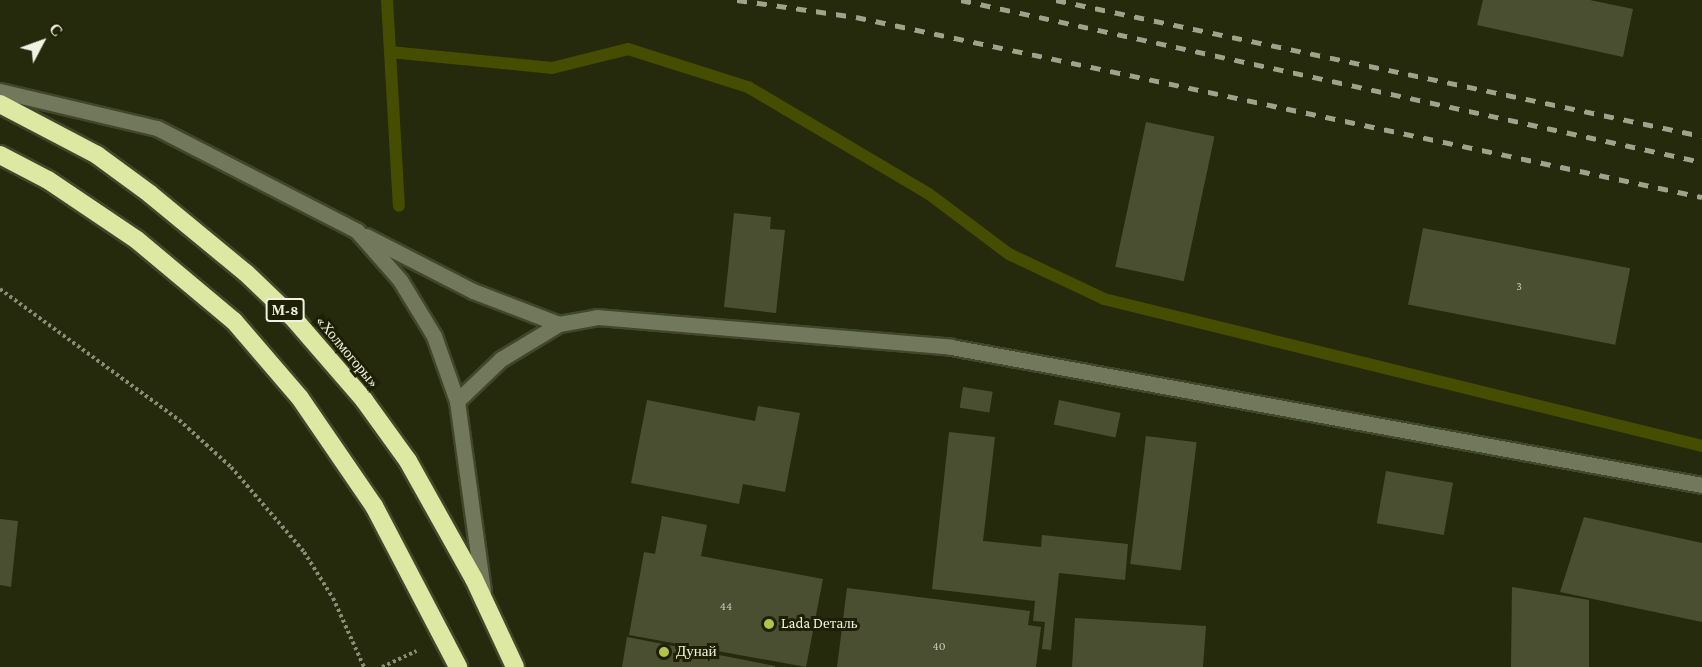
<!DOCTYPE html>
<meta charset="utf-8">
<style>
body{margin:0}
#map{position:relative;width:1702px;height:667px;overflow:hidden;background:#262a0d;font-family:"Crimson Pro",serif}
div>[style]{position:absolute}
.stream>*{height:12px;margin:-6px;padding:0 6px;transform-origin:6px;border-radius:6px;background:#454d00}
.building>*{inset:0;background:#4a4f31;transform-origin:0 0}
.path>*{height:4px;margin-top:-2px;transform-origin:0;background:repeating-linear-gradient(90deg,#898d75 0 3px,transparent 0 6px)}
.roads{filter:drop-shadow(2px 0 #42462b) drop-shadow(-2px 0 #42462b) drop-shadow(0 2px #42462b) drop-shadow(0 -2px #42462b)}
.minor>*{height:15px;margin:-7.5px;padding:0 7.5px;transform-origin:7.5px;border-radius:7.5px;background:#72785c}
.highway>*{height:18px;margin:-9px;padding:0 9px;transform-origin:9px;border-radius:9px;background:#dde9a2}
.rail>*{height:4.5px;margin-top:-2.25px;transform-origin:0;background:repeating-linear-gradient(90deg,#9fa38c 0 10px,transparent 0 20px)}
.dots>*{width:16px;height:16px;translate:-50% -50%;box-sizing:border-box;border:3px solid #1d2003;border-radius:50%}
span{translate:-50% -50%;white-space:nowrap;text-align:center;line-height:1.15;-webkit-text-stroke:6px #1d2003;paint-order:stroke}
.number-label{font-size:12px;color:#c6cab5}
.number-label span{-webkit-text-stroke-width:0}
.shield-label span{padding:2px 4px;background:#1d2003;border:2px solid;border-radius:4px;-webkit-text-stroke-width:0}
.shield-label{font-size:14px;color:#f0f3e1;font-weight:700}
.street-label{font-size:15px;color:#f0f3e1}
.poi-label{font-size:15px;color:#f0f3e1}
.left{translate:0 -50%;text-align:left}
.north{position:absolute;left:12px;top:12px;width:60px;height:60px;-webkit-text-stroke:4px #1d2003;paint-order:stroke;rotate:49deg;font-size:16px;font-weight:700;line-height:24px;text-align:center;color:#f0f3e1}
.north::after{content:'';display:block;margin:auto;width:21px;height:27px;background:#f0f3e1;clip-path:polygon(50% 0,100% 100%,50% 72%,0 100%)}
</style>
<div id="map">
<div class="stream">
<div style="left:387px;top:0;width:52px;rotate:86.7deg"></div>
<div style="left:390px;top:52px;width:163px;rotate:5.6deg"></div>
<div style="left:552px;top:68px;width:78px;rotate:-14deg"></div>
<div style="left:628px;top:49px;width:126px;rotate:17.6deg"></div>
<div style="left:748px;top:87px;width:210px;rotate:30.6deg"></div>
<div style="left:929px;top:194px;width:100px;rotate:36.9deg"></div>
<div style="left:1009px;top:254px;width:105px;rotate:25.3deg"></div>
<div style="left:1104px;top:299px;width:616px;rotate:13.81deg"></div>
<div style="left:390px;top:52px;width:154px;rotate:86.7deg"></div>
</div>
<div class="building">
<div style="clip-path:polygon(1483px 0,1590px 0,1633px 9px,1623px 57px,1477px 25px)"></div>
<div style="left:1146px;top:122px;width:70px;height:148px;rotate:12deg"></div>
<div style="clip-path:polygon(734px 213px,771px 217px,770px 229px,785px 230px,776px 313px,724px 307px)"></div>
<div style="left:1423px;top:228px;width:211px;height:78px;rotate:11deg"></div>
<div style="left:963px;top:387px;width:30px;height:21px;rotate:9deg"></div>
<div style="clip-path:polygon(647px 400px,755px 421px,758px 406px,800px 413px,785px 492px,743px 484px,739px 504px,631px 483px)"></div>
<div style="left:1059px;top:400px;width:63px;height:25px;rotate:12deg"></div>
<div style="clip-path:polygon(949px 432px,995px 437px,983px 541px,1041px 547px,1042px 535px,1128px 544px,1125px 580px,1059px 573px,1051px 650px,1042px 649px,1045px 622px,1033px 621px,1035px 601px,932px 589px)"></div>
<div style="left:1146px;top:436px;width:51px;height:129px;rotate:7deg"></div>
<div style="left:1386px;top:471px;width:68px;height:53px;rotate:10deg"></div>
<div style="clip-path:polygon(662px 516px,707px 525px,701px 556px,823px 579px,806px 667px,629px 635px,644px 552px,655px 554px)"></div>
<div style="clip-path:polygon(1584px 517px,1702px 543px,1702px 622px,1560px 592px)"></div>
<div style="clip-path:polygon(0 519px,18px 521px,11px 587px,0 585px)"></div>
<div style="clip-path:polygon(1512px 587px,1589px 600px,1589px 667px,1511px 667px)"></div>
<div style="clip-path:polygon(847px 588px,1030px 611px,1028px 625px,1041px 627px,1036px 667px,837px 667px)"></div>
<div style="clip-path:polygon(1075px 618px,1206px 626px,1203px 667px,1072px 667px)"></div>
<div style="clip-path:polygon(627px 637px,775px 666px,775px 667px,622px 667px)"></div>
</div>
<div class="path">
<div style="left:0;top:289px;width:222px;rotate:36.2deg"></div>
<div style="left:179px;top:420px;width:70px;rotate:42.1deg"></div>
<div style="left:231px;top:467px;width:112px;rotate:49.3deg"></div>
<div style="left:304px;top:552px;width:54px;rotate:57.8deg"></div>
<div style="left:333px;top:598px;width:76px;rotate:65.8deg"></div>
<div style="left:382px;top:667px;width:38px;rotate:-25deg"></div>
</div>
<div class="roads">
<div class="minor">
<div style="left:0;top:91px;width:161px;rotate:13.3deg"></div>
<div style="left:157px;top:128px;width:225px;rotate:27.2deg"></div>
<div style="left:357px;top:231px;width:65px;rotate:48.7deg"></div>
<div style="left:400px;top:280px;width:66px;rotate:58.7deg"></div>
<div style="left:434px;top:336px;width:69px;rotate:70.5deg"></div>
<div style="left:457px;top:401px;width:192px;rotate:82.2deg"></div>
<div style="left:366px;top:236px;width:120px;rotate:27.2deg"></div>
<div style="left:473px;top:291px;width:92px;rotate:21deg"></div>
<div style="left:457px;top:401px;width:61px;rotate:-43.7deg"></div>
<div style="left:501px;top:359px;width:68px;rotate:-31.1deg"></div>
<div style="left:559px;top:324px;width:39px;rotate:-10deg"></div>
<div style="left:597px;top:317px;width:355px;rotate:4.8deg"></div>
<div style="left:951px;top:347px;width:764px;rotate:10.41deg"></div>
</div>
<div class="highway">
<div style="left:0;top:104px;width:110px;rotate:27.7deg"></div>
<div style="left:97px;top:155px;width:66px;rotate:36.3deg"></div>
<div style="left:150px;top:194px;width:124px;rotate:39.5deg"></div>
<div style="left:246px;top:273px;width:68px;rotate:43.8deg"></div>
<div style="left:295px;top:320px;width:106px;rotate:49.2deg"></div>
<div style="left:364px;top:400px;width:75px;rotate:54.2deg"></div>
<div style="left:408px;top:461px;width:135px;rotate:60.8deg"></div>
<div style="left:474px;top:579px;width:97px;rotate:65deg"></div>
<div style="left:0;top:155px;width:54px;rotate:27.5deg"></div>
<div style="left:48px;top:180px;width:107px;rotate:34deg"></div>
<div style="left:137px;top:240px;width:126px;rotate:39.9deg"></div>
<div style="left:234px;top:321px;width:101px;rotate:49.4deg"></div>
<div style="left:300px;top:398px;width:131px;rotate:55.6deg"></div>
<div style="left:374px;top:506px;width:182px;rotate:62.4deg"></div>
</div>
</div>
<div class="rail">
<div style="left:737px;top:0;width:120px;rotate:8.1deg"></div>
<div style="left:856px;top:17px;width:865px;rotate:12.01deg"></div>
<div style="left:961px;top:0;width:759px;rotate:12.33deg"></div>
<div style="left:1056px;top:0;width:660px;rotate:11.89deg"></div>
</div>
<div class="dots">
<div style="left:769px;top:624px;background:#b3c24b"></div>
<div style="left:664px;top:652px;background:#b3c24b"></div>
</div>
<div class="number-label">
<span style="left:1519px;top:287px">3</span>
<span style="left:726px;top:607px">44</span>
<span style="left:939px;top:647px">40</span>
</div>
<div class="shield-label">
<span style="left:285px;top:310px">М-8</span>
</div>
<div class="street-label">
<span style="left:347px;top:352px;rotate:50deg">«Холмогоры»</span>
</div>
<div class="poi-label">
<span class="left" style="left:781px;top:624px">Lada Dеталь</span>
<span class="left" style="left:676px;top:652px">Дунай</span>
</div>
<div class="north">С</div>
</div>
